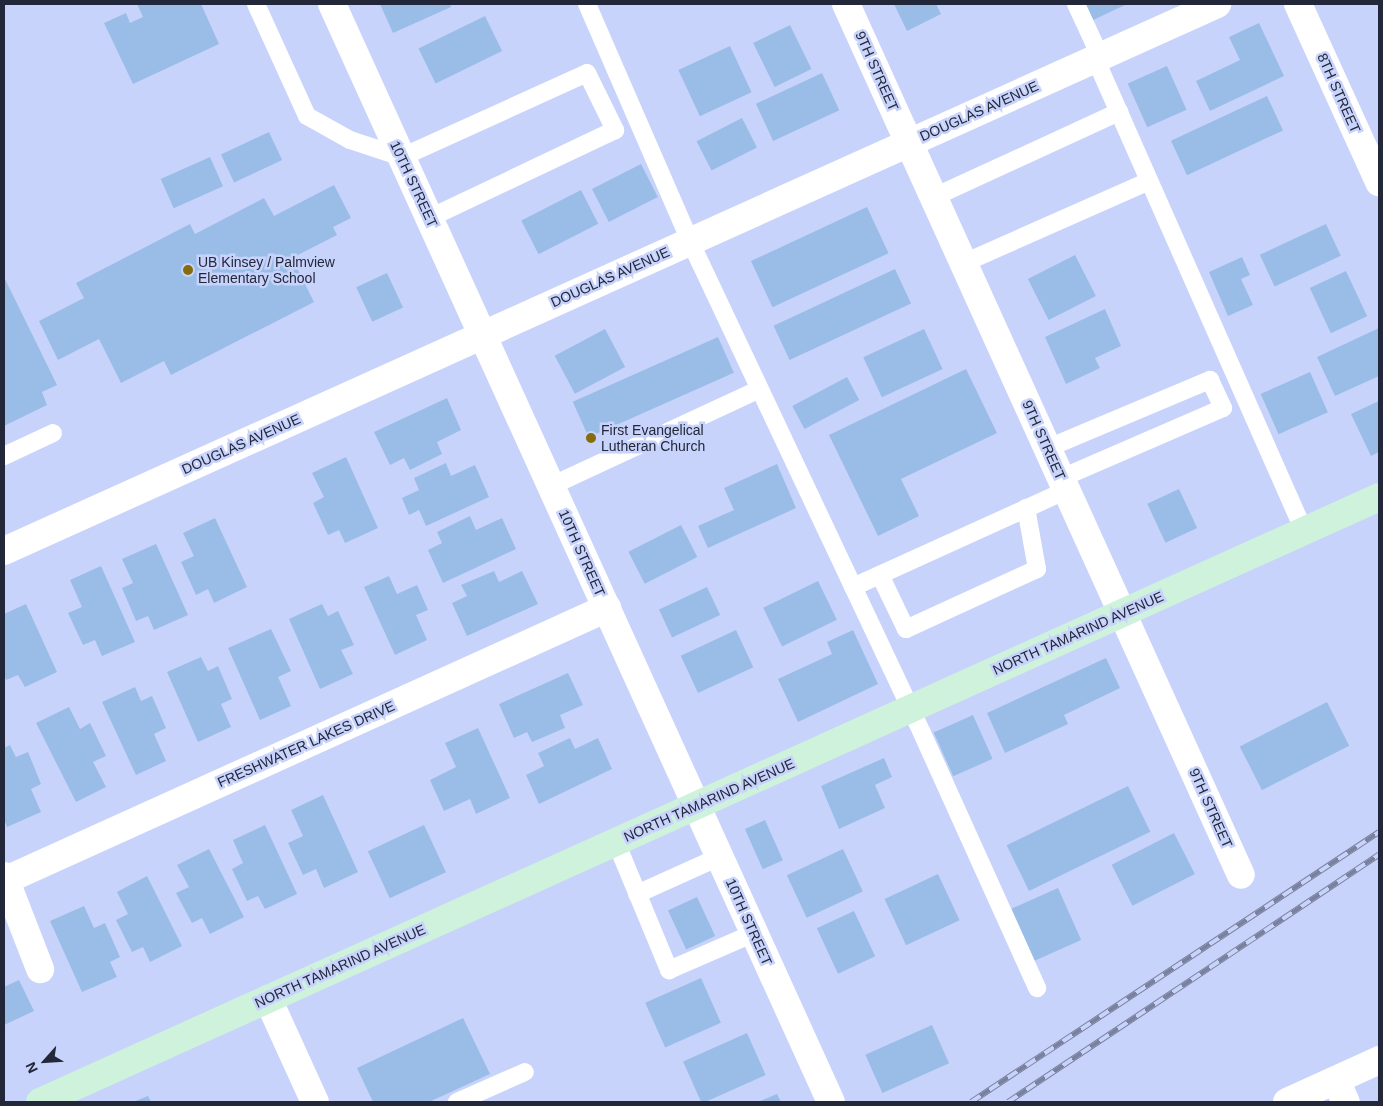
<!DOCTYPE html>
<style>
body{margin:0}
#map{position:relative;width:1383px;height:1106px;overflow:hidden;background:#c8d3fb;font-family:Helvetica,sans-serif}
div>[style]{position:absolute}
.building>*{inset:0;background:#9abde7;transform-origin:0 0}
.lane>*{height:18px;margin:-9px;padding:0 9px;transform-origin:9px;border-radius:9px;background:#fff}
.street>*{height:28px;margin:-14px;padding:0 14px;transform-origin:14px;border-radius:14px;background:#fff}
.secondary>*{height:28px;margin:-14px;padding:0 14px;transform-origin:14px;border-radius:14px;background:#cef2db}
.rail>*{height:5.5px;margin-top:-2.75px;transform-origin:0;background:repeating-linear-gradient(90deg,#c8d3fb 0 11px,#79819f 0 22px);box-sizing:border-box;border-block:1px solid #79819f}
.dots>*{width:14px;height:14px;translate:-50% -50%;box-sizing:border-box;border:2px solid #c8d3fb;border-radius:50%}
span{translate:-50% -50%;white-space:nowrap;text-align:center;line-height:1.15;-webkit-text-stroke:5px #c8d3fb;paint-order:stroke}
.street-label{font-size:14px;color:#22273a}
.poi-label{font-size:14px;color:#22273a}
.left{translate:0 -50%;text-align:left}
.frame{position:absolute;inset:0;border:5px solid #22273a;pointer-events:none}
.north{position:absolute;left:20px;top:1036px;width:50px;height:50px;-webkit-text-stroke:4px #c8d3fb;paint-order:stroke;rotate:244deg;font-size:14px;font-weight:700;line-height:20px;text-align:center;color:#22273a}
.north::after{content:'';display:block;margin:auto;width:18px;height:22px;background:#22273a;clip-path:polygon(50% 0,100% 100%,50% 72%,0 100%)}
</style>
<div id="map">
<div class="building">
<div style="clip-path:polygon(137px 4px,201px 4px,219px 44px,133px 84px,104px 23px,126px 13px,130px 23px,143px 17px)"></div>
<div style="clip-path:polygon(380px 4px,450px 4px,451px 7px,393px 33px)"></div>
<div style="clip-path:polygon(894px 4px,936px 4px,941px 14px,907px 31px)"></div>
<div style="clip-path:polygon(1080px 4px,1127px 4px,1089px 22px)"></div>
<div style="left:485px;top:16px;width:39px;height:74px;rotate:64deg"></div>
<div style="clip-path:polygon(1259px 23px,1284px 76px,1210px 111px,1196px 81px,1240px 60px,1229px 37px)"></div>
<div style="left:790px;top:25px;width:49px;height:41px;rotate:64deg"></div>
<div style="left:730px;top:46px;width:51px;height:57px;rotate:65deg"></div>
<div style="left:1167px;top:66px;width:48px;height:43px;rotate:66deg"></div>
<div style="left:822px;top:73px;width:41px;height:73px;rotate:65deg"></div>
<div style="left:1267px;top:96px;width:38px;height:106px;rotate:65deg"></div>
<div style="left:742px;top:118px;width:33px;height:51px;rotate:63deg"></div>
<div style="left:269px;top:132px;width:31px;height:53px;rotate:65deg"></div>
<div style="left:210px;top:157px;width:32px;height:54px;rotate:66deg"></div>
<div style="left:641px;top:164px;width:37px;height:55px;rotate:63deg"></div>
<div style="clip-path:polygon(334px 185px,351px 218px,333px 227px,337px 235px,292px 258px,314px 302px,171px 375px,164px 361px,121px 383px,99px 339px,58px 360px,39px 321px,84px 298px,76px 283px,190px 224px,195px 234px,264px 198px,274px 216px)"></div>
<div style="left:581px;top:190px;width:38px;height:67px;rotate:63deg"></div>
<div style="left:867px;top:207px;width:51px;height:128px;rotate:65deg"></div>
<div style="left:1326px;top:224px;width:35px;height:73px;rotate:65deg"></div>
<div style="left:1075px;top:255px;width:46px;height:53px;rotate:63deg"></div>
<div style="clip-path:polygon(1242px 257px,1250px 275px,1241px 279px,1253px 305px,1228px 316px,1209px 272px)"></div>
<div style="left:895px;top:269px;width:38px;height:134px;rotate:65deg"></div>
<div style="left:1346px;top:271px;width:50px;height:40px;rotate:65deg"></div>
<div style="left:387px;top:273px;width:38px;height:34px;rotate:65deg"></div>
<div style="clip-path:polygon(4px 277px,57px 385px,42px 392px,47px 405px,4px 426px)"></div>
<div style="clip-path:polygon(1105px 309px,1121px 346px,1095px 358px,1100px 368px,1066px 384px,1045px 337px)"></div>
<div style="clip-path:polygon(1379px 328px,1379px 376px,1335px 396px,1317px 357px)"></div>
<div style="left:605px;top:329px;width:43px;height:57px;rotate:62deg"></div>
<div style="left:924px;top:329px;width:44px;height:67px;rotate:65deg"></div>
<div style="left:718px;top:337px;width:39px;height:159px;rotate:66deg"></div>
<div style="clip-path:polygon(966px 369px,997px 433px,901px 479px,919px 516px,878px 536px,829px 435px)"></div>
<div style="left:1310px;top:372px;width:44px;height:54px;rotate:66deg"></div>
<div style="left:847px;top:377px;width:26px;height:62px;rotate:62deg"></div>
<div style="clip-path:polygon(447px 398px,461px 430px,437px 442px,442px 454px,410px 470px,404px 458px,390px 465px,374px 432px)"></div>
<div style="clip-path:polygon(1379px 401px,1379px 452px,1371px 456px,1351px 414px)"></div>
<div style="clip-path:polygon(346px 457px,378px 528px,345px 543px,339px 530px,328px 535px,313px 503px,324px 497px,312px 473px)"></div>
<div style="clip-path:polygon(446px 463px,451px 476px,475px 465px,489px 497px,426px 526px,419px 510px,409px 515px,402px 498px,419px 490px,414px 478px)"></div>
<div style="clip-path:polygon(777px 464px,796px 508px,708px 548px,698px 526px,734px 510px,724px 488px)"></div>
<div style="left:1179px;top:489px;width:43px;height:35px;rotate:65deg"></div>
<div style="clip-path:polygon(470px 516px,476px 530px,502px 518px,516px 549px,443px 583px,428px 550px,442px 543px,437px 532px)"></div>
<div style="clip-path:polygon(215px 518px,247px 587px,214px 603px,208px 589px,196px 595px,181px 562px,194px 556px,183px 533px)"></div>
<div style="left:681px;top:525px;width:36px;height:59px;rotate:63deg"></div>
<div style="clip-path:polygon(156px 544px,188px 615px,154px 630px,148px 616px,136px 621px,122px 588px,133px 583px,122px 559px)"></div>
<div style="clip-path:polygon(101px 566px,135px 642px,102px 656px,95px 640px,83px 645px,68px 613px,82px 607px,70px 580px)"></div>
<div style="clip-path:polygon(494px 571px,499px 582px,522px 571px,538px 604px,467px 636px,452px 603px,467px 596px,461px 585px)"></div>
<div style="clip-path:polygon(389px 576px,397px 594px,417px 585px,428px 610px,416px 615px,427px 640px,395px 655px,364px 587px)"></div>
<div style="left:818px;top:581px;width:43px;height:61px;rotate:64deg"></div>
<div style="left:707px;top:587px;width:31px;height:53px;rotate:65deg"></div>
<div style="clip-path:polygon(26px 604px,57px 672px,25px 687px,18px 675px,6px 680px,4px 675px,4px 614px)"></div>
<div style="clip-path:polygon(322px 604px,328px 616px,338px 611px,354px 645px,341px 650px,353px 674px,320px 689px,289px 619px)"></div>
<div style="clip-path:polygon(271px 629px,291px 671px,278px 677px,291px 706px,260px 720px,228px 648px)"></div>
<div style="left:736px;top:630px;width:41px;height:61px;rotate:65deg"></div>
<div style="clip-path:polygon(853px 630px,878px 684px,798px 722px,778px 679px,832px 654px,827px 642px)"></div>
<div style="clip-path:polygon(201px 657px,208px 671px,218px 666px,232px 699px,221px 704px,231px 727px,198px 742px,167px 672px)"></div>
<div style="clip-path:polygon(1106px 658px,1120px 688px,1064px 715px,1068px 724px,1005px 753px,987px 713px)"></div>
<div style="clip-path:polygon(568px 673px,583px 705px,560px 715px,565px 728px,532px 742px,527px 732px,514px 738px,499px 704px)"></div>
<div style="clip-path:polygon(135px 687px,141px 701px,152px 696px,166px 728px,154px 734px,166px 761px,136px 775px,102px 702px)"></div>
<div style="left:1327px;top:702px;width:49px;height:98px;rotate:63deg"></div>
<div style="clip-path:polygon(69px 707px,80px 729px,90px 723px,106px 756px,93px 762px,106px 787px,76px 802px,36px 723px)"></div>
<div style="left:973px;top:715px;width:48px;height:43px;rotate:66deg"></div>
<div style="clip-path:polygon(478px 728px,510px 798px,476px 814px,470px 799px,444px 811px,430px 780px,456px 767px,445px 743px)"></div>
<div style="clip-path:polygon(570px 738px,575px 749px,598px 738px,612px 769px,539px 804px,526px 775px,544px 766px,538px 753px)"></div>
<div style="clip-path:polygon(10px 745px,16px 757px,28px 752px,41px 784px,31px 789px,41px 812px,7px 827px,4px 819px,4px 748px)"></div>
<div style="clip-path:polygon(884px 758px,892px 777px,875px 785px,885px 808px,839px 829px,821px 786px)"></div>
<div style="left:1128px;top:786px;width:51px;height:135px;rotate:64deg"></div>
<div style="clip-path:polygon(323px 795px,358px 872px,324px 888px,316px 869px,303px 875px,288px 843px,303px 836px,291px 810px)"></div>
<div style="left:765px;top:820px;width:44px;height:22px;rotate:66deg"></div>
<div style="clip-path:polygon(265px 825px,297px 894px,265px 909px,258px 896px,247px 901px,232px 869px,243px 863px,233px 840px)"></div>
<div style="left:424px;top:825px;width:52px;height:62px;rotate:65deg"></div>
<div style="left:1174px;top:833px;width:46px;height:70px;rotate:63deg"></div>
<div style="clip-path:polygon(209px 849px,244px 917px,210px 934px,202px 918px,192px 923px,176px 893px,189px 887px,177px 865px)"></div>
<div style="left:843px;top:849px;width:47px;height:62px;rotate:65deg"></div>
<div style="left:938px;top:874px;width:51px;height:59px;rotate:65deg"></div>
<div style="clip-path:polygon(147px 876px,182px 946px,150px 962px,143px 947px,132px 952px,116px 920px,128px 914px,117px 892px)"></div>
<div style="left:1058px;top:888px;width:57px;height:51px;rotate:66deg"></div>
<div style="left:697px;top:897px;width:43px;height:32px;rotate:65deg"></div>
<div style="clip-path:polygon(84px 906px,94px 928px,105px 923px,120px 957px,110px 962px,117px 977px,82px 992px,50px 921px)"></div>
<div style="left:854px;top:911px;width:50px;height:41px;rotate:65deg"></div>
<div style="left:701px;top:978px;width:49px;height:61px;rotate:66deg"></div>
<div style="clip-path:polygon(19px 980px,34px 1011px,4px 1025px,4px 987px)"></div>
<div style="clip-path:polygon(463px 1018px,490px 1074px,429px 1102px,373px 1102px,357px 1068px)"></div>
<div style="left:932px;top:1025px;width:42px;height:73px;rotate:66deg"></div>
<div style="left:747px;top:1033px;width:46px;height:70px;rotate:66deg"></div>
<div style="clip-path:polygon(777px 1094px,781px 1102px,758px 1102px)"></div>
<div style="clip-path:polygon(148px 1096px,151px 1102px,133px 1102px)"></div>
</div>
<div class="lane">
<div style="left:256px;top:4px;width:123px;rotate:65.5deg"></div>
<div style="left:307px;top:116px;width:49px;rotate:29.2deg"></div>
<div style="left:350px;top:140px;width:55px;rotate:18.1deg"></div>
<div style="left:402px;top:157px;width:203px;rotate:-24.4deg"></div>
<div style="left:587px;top:73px;width:64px;rotate:63.8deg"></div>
<div style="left:615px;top:130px;width:205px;rotate:154.6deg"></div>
<div style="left:587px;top:4px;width:258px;rotate:66.5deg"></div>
<div style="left:690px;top:241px;width:544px;rotate:64.75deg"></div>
<div style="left:922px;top:733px;width:280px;rotate:65.7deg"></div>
<div style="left:1076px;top:4px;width:57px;rotate:65.2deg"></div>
<div style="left:1095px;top:58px;width:517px;rotate:66.16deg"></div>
<div style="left:934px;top:197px;width:204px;rotate:-24.7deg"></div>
<div style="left:964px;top:263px;width:202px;rotate:-23.9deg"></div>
<div style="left:1048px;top:448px;width:176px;rotate:-22.8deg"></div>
<div style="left:1210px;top:380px;width:31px;rotate:65deg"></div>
<div style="left:1223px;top:408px;width:176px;rotate:156.6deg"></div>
<div style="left:4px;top:456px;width:54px;rotate:-25.1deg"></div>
<div style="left:551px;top:486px;width:230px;rotate:-24.9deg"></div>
<div style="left:880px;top:575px;width:60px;rotate:64.3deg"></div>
<div style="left:906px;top:629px;width:144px;rotate:-24.6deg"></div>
<div style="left:1037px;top:569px;width:62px;rotate:-100.2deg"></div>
<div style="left:853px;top:587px;width:235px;rotate:-24.4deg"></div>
<div style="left:616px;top:842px;width:139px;rotate:67.5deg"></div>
<div style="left:669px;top:970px;width:93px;rotate:-23.5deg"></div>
<div style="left:637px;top:894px;width:90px;rotate:-24.3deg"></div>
<div style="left:457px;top:1102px;width:74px;rotate:-23.8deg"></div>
</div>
<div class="street">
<div style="left:332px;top:4px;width:1206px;rotate:65.56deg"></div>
<div style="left:846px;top:4px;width:956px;rotate:65.61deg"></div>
<div style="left:1298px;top:4px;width:196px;rotate:65.5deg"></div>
<div style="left:4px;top:551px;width:1331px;rotate:-24.27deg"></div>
<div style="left:4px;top:876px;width:100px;rotate:68.8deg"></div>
<div style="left:6px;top:880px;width:660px;rotate:-24.35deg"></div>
<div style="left:268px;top:999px;width:113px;rotate:65.5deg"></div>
<div style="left:1336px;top:1080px;width:24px;rotate:66deg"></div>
<div style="left:1287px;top:1102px;width:101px;rotate:-24.5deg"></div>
</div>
<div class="secondary">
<div style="left:40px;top:1102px;width:1469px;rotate:-24.31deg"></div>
</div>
<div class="rail">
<div style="left:971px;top:1102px;width:489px;rotate:-33.5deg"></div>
<div style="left:1008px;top:1102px;width:446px;rotate:-33.7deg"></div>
</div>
<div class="dots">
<div style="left:188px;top:270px;background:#846d0a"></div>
<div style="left:591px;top:438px;background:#846d0a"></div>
</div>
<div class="street-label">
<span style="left:877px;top:71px;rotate:66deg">9TH STREET</span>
<span style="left:1339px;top:93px;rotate:66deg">8TH STREET</span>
<span style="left:979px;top:111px;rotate:-24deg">DOUGLAS AVENUE</span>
<span style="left:414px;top:184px;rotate:65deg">10TH STREET</span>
<span style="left:610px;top:277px;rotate:-24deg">DOUGLAS AVENUE</span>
<span style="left:1044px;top:440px;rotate:66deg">9TH STREET</span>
<span style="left:241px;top:444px;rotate:-24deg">DOUGLAS AVENUE</span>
<span style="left:582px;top:553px;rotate:66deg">10TH STREET</span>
<span style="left:1078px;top:633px;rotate:-24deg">NORTH TAMARIND AVENUE</span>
<span style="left:306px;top:744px;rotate:-24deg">FRESHWATER LAKES DRIVE</span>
<span style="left:709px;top:800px;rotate:-24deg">NORTH TAMARIND AVENUE</span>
<span style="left:1211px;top:808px;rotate:66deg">9TH STREET</span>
<span style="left:749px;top:922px;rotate:66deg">10TH STREET</span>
<span style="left:340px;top:966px;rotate:-24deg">NORTH TAMARIND AVENUE</span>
</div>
<div class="poi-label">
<span class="left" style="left:198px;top:270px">UB Kinsey / Palmview<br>Elementary School</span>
<span class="left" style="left:601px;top:438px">First Evangelical<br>Lutheran Church</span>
</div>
<div class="frame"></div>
<div class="north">N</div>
</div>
